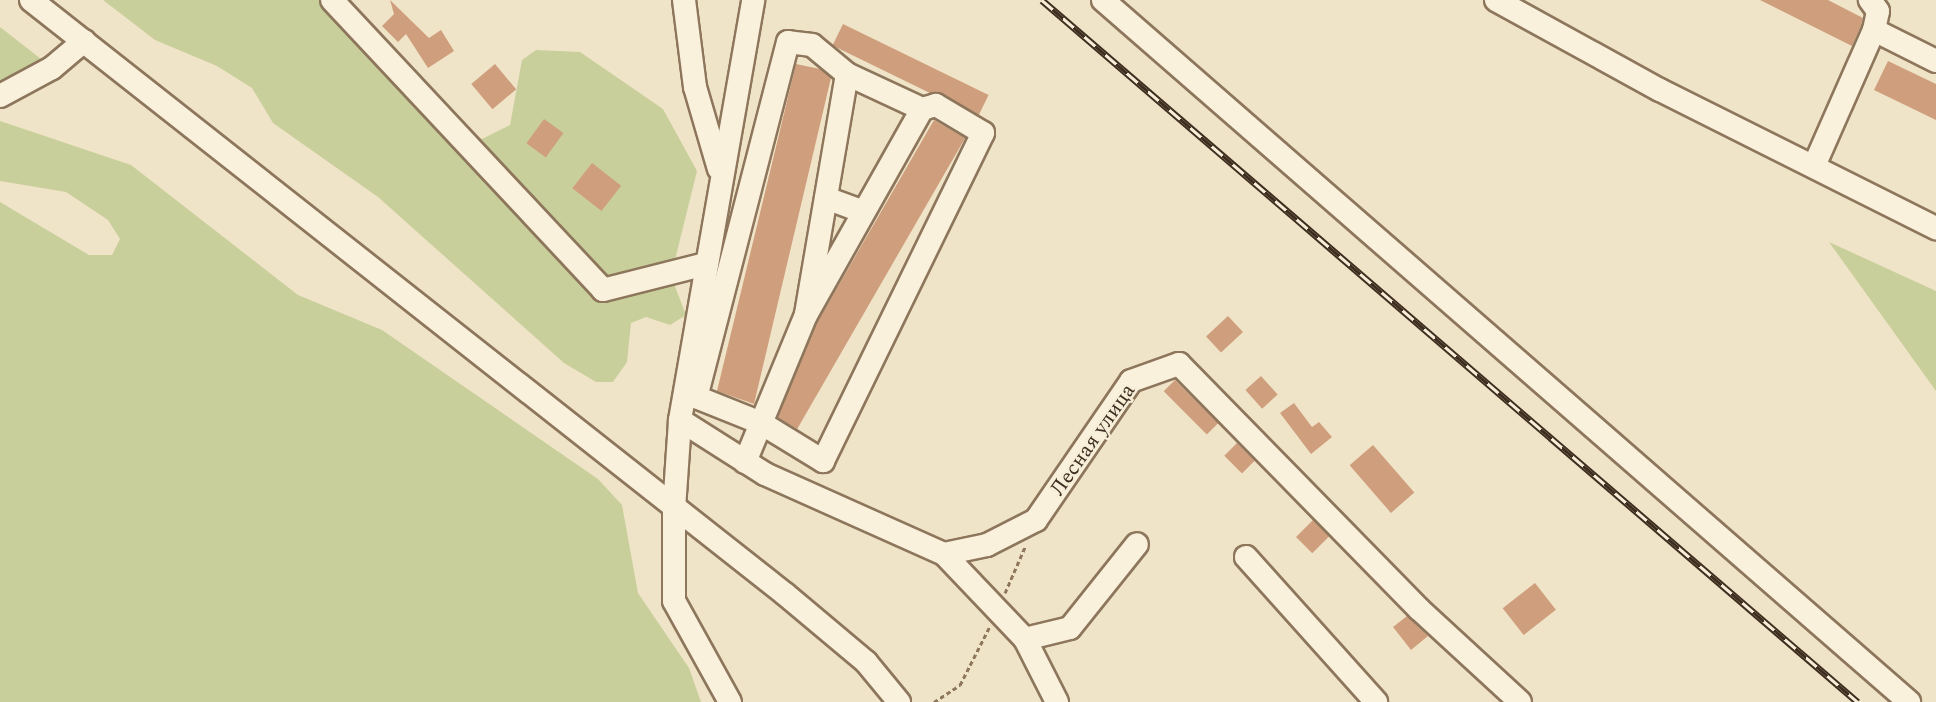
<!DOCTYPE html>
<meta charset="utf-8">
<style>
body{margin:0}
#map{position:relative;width:1936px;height:702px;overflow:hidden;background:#f0e4c8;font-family:Spectral,serif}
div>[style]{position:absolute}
.green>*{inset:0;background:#c9cf9b}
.building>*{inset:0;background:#cf9f7d;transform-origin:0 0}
.path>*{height:3px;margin-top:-1.5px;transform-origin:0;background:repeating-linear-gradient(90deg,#8d765c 0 4.5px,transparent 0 7.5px)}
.roads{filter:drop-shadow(2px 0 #8d765c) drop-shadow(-2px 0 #8d765c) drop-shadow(0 2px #8d765c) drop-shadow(0 -2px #8d765c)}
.minor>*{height:22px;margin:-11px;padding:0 11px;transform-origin:11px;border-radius:11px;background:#faf1dc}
.rail>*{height:7px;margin-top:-3.5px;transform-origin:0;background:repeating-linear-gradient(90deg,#f7eed8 0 14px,#3d2e20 0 28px);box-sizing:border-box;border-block:2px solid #3d2e20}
span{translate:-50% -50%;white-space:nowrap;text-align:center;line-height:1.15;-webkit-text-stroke:4.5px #f7eed8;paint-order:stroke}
.street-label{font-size:21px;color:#3d2e20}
</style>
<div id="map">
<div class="green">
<div style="clip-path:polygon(103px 0,325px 0,420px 99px,482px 139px,510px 125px,522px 60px,536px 50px,580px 52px,663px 109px,697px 171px,671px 276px,686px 315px,670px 325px,646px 317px,631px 323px,627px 362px,613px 382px,596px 382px,564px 363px,378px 197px,273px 123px,252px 88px,217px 66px,155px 40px)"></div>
<div style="clip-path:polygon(0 27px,41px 59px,45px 73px,0 94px)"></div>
<div style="clip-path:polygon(0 121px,131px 165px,298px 295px,382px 330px,598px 479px,622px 505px,638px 593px,689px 668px,701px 702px,0 702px,0 202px,89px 255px,112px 255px,120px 239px,108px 220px,66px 192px,0 181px)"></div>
<div style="clip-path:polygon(1829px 242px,1936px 291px,1936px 391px)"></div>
</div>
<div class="building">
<div style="clip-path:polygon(390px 0,429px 38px,441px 30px,454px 51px,428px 68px,406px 34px,398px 42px,382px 26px,394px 14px)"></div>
<div style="clip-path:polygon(1760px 0,1828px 0,1863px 18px,1861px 26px,1852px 46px)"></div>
<div style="left:843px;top:24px;width:162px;height:24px;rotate:26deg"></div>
<div style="clip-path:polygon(1888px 61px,1936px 84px,1936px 120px,1874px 90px)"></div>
<div style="left:495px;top:64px;width:33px;height:31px;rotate:50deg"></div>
<div style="clip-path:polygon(796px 64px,820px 69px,831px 78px,754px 404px,717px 391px)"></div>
<div style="left:544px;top:119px;width:24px;height:30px;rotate:36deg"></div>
<div style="left:934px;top:120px;width:36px;height:336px;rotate:30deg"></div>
<div style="left:592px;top:163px;width:37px;height:32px;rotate:38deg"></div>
<div style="left:1228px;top:316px;width:22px;height:30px;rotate:47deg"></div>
<div style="left:1261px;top:376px;width:25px;height:21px;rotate:48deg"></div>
<div style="left:1175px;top:380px;width:61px;height:16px;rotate:45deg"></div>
<div style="clip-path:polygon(1294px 403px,1312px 427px,1319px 422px,1332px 437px,1311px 454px,1280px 413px)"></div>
<div style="left:1237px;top:443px;width:25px;height:18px;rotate:45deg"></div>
<div style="left:1373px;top:445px;width:63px;height:31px;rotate:49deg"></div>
<div style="left:1313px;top:520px;width:23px;height:24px;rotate:45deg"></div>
<div style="left:1535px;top:583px;width:34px;height:41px;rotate:52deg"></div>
<div style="clip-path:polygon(1407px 616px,1428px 636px,1411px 650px,1393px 627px)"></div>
</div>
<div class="path">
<div style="left:1005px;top:593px;width:50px;rotate:-66.5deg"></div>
<div style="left:934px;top:702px;width:31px;rotate:-33deg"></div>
<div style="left:960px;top:685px;width:66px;rotate:-63deg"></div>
</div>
<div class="roads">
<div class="minor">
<div style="left:31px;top:0;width:960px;rotate:38.23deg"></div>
<div style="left:785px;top:594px;width:106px;rotate:40deg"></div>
<div style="left:866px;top:662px;width:52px;rotate:50.5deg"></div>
<div style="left:332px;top:0;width:397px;rotate:46.9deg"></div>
<div style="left:603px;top:290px;width:106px;rotate:-14.2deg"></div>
<div style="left:684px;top:0;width:88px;rotate:82.8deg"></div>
<div style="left:695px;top:87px;width:85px;rotate:73.7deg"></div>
<div style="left:1103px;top:0;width:1069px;rotate:41.05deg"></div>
<div style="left:1496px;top:0;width:187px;rotate:28.8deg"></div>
<div style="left:1660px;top:90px;width:309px;rotate:26.6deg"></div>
<div style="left:1874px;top:30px;width:69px;rotate:26.6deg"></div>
<div style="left:847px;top:74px;width:45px;rotate:-140.4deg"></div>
<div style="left:812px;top:45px;width:24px;rotate:-173deg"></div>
<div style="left:788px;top:42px;width:367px;rotate:104.5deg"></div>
<div style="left:696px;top:397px;width:70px;rotate:21.8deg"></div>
<div style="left:761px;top:423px;width:73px;rotate:31.5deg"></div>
<div style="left:823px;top:461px;width:365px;rotate:-64deg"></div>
<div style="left:983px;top:133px;width:55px;rotate:-149.2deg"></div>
<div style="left:936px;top:105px;width:15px;rotate:164deg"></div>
<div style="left:0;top:96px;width:59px;rotate:-28.3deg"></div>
<div style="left:52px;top:68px;width:42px;rotate:-40.2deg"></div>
<div style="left:1814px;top:166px;width:149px;rotate:-66.2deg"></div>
<div style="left:1874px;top:30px;width:19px;rotate:-78deg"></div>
<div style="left:1878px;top:11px;width:14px;rotate:-126deg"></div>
<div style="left:826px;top:198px;width:40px;rotate:20.2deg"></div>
<div style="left:680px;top:420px;width:101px;rotate:32.4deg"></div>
<div style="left:765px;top:474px;width:196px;rotate:24.1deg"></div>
<div style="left:944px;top:554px;width:44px;rotate:-11.8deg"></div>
<div style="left:987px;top:545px;width:55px;rotate:-27deg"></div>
<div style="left:1036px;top:520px;width:168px;rotate:-55.6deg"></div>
<div style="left:1131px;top:381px;width:51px;rotate:-19.5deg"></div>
<div style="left:1179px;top:364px;width:343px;rotate:45.6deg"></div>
<div style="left:1419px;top:609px;width:137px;rotate:42.6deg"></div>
<div style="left:745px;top:462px;width:159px;rotate:-67.5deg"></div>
<div style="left:806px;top:315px;width:236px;rotate:-60.6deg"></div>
<div style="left:922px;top:109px;width:83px;rotate:-155deg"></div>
<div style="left:847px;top:74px;width:244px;rotate:99.7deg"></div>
<div style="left:944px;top:554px;width:117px;rotate:46.4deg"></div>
<div style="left:1025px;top:639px;width:71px;rotate:63.1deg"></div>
<div style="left:1246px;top:557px;width:195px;rotate:48.1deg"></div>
<div style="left:1025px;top:639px;width:46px;rotate:-13.7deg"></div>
<div style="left:1070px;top:628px;width:107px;rotate:-51.4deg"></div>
<div style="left:730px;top:702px;width:115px;rotate:-119deg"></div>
<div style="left:674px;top:601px;width:92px;rotate:-90deg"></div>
<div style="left:674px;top:509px;width:89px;rotate:-86.1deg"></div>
<div style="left:680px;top:420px;width:426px;rotate:-80.1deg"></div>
</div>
</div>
<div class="rail">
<div style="left:1042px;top:0;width:1076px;rotate:40.71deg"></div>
</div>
<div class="street-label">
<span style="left:1093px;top:440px;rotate:-55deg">Лесная улица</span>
</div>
</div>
